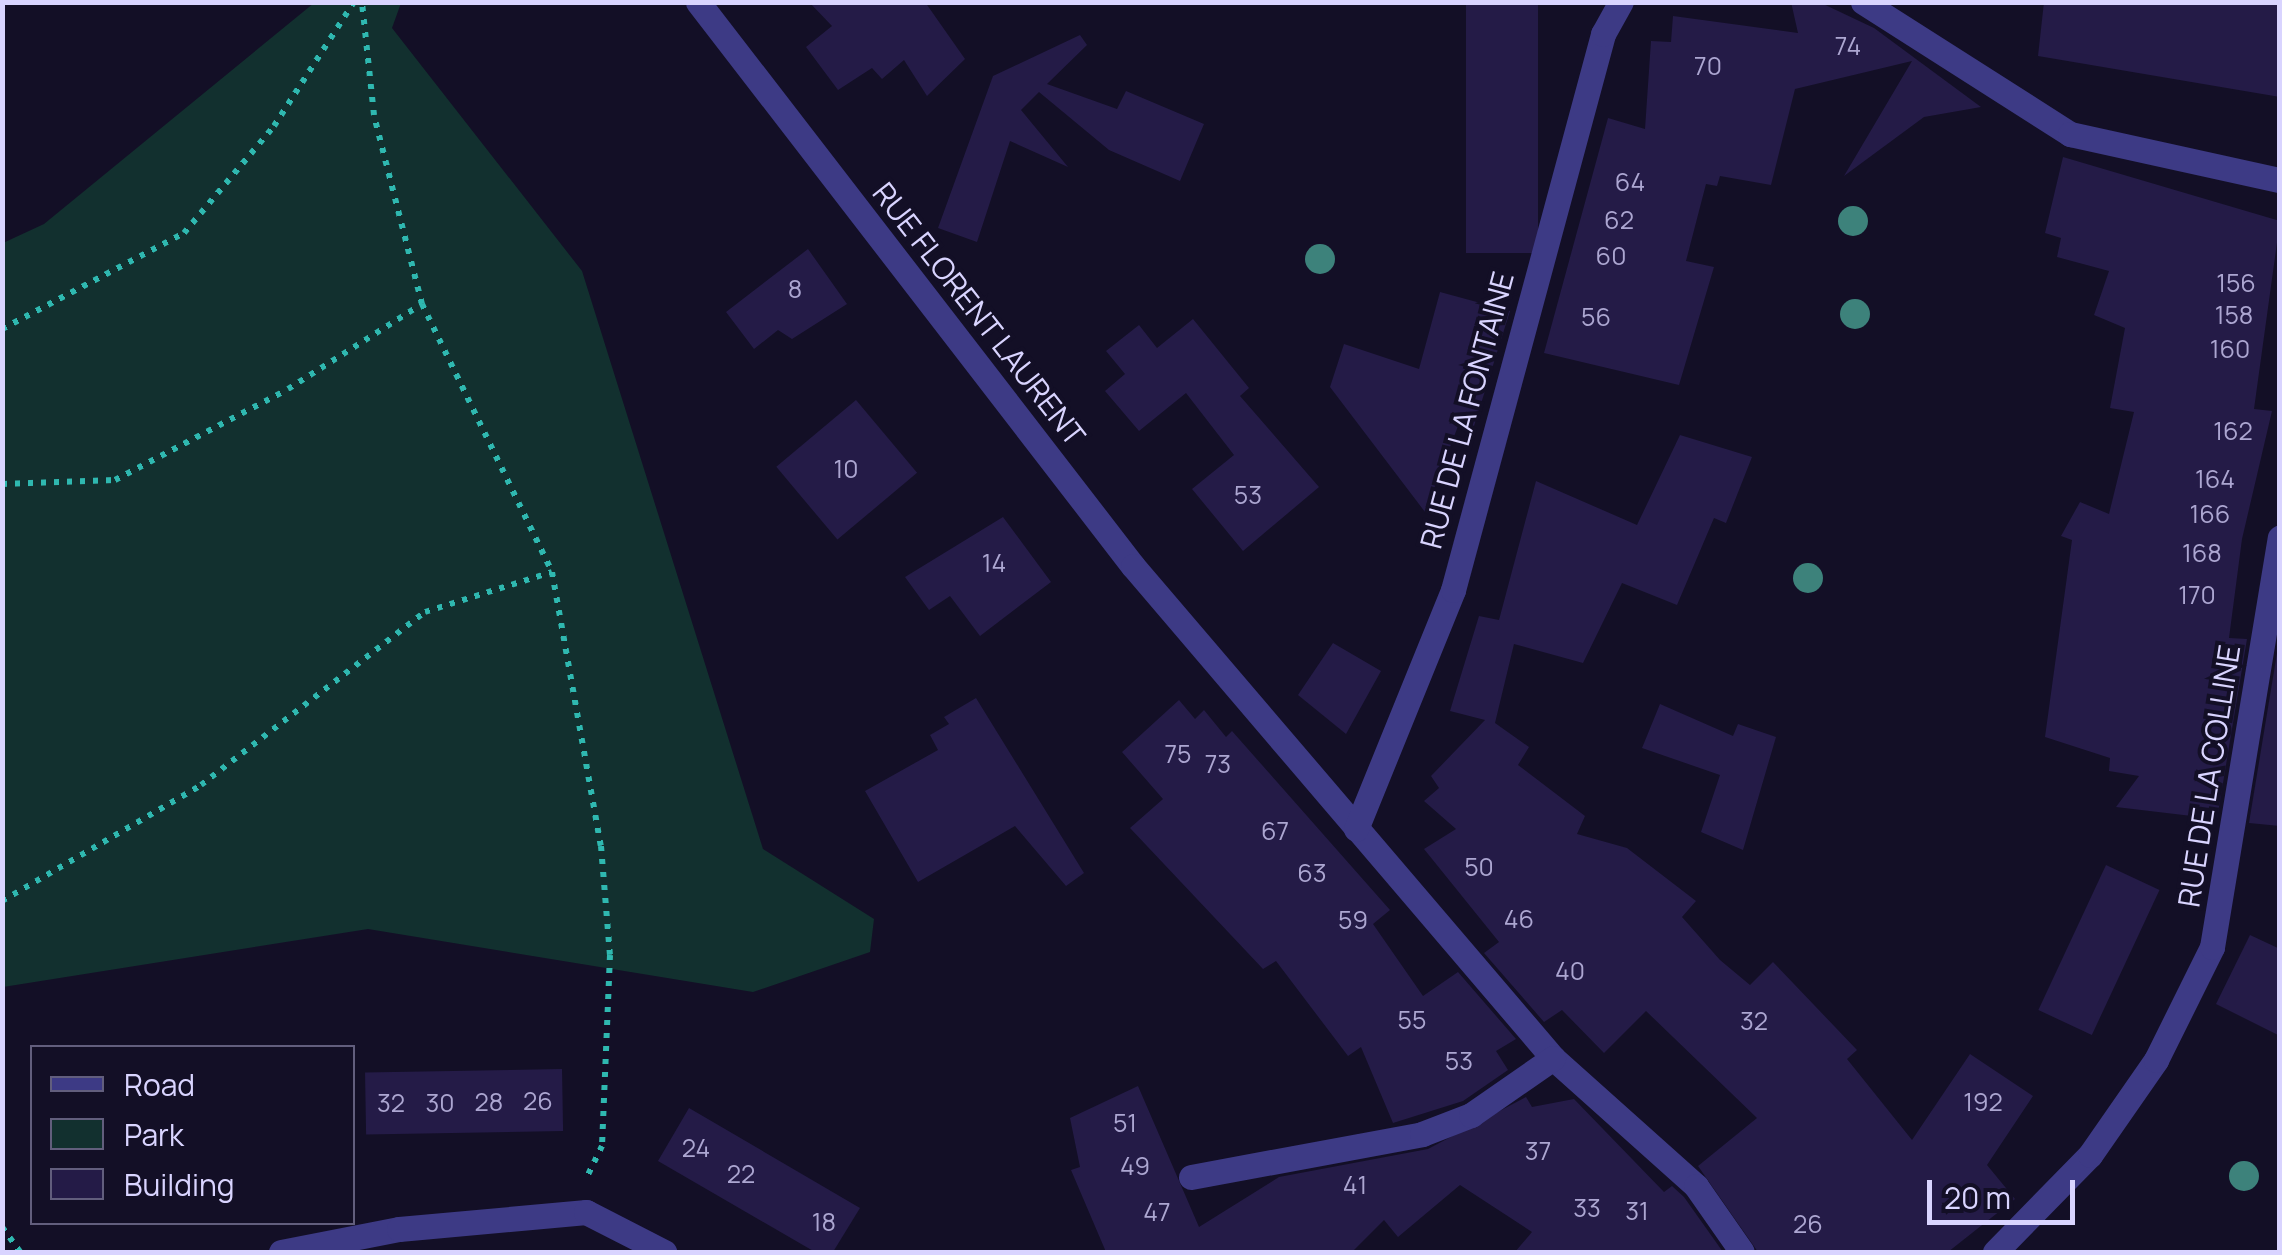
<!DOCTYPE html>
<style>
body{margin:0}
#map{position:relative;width:2282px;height:1255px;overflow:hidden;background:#130f26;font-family:Manrope,sans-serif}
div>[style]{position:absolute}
.green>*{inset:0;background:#12302f}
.building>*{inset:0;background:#241b47;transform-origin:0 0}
.path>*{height:6px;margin-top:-3px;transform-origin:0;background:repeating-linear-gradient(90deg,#2fb8b0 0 5px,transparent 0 13px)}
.minor>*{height:25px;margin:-12.5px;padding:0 12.5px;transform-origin:12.5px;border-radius:12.5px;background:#3d3a85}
.trees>*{width:30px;height:30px;margin:-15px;border-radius:50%;background:#3d827b}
span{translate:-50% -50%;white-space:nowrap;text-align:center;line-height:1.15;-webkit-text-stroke:8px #130f26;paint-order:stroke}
.number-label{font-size:25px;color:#aca6d1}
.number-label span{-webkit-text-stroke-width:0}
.street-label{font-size:30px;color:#d9d4ff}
.frame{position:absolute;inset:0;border:5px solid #d9d4ff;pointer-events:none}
.legend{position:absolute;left:30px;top:1045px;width:325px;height:180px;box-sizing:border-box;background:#130f26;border:2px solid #625e7d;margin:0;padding:12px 18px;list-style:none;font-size:30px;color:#d9d4ff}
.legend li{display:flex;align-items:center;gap:20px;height:50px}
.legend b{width:50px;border:2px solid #625e7d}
.scale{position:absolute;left:1927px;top:1180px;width:148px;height:45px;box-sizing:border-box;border:5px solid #d9d4ff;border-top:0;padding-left:12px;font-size:30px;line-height:35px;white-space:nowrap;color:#d9d4ff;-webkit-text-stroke:8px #130f26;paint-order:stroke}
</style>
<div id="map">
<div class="green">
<div style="clip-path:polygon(314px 3px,401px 3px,392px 28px,582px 271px,763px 849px,874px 919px,870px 952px,753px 992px,368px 929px,3px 987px,3px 243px,44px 224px)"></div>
</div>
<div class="building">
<div style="clip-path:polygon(809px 2px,925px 2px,965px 59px,927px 96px,904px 60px,882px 79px,872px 68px,838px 90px,806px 47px,832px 26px)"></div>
<div style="left:1466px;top:2px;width:72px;height:251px"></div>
<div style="clip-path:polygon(1791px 2px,1819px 2px,1874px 28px,1981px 107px,1924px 117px,1844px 176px,1912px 61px,1795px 89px,1771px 185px,1720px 176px,1717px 186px,1706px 184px,1686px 261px,1714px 267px,1679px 385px,1544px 353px,1608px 118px,1645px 129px,1651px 41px,1671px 42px,1673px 16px,1798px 33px)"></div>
<div style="clip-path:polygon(2044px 2px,2280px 2px,2280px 97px,2038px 56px)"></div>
<div style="clip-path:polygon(1080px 35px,1087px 45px,1047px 84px,1117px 109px,1126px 91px,1204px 124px,1180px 181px,1109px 150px,1039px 92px,1021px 110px,1068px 167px,1010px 141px,977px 242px,938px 228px,993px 76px)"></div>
<div style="clip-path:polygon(2063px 157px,2280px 221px,2254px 409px,2272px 411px,2242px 539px,2229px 638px,2247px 639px,2217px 819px,2116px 807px,2139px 776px,2109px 771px,2110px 758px,2045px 737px,2072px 540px,2061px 536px,2080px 502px,2109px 514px,2134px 412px,2110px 408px,2125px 328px,2094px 315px,2109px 271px,2057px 257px,2061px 238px,2045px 233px)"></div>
<div style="clip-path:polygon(808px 249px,847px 304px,792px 339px,778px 330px,754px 349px,726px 312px)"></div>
<div style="clip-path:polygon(1440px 292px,1510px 311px,1474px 426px,1460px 421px,1425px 512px,1330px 387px,1344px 344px,1419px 369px)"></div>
<div style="clip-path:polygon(1193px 319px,1249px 388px,1240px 396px,1319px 487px,1243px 551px,1192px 489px,1234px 455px,1186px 393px,1139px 431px,1105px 391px,1125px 374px,1106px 351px,1139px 325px,1157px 348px)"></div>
<div style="left:856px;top:400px;width:95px;height:104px;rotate:50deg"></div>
<div style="clip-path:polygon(1680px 435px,1752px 457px,1726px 523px,1714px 518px,1677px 605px,1622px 583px,1583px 663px,1514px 644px,1495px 723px,1529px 747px,1518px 765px,1585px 816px,1577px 834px,1627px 848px,1696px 901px,1682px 917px,1720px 960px,1750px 985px,1773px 962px,1857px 1050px,1847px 1059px,1912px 1140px,1970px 1054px,2033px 1096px,1987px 1165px,2015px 1199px,1948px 1252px,1758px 1252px,1698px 1166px,1757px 1118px,1646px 1011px,1604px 1053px,1562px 1010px,1544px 1022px,1484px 953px,1499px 942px,1424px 849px,1456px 829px,1424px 801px,1439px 788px,1431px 776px,1485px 720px,1450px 711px,1479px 616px,1499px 620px,1536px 481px,1637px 525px)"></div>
<div style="clip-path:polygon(1003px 517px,1051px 582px,980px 636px,950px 596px,929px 610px,905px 577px)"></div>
<div style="clip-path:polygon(2279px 641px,2280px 641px,2280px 826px,2249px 823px)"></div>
<div style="clip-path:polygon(1333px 643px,1381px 671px,1346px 734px,1298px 695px)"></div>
<div style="clip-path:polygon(976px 698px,1084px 873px,1066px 886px,1015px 826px,918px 882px,865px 791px,938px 750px,930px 735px,949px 724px,944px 717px)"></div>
<div style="clip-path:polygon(1179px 700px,1195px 719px,1204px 710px,1226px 737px,1232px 731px,1390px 910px,1373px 924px,1423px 996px,1458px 972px,1516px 1039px,1496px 1051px,1508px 1070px,1463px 1101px,1393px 1123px,1361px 1047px,1348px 1056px,1276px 961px,1263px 969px,1130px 828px,1163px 799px,1122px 752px)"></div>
<div style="clip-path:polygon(1660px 704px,1733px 736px,1738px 724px,1776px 737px,1743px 850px,1701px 832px,1720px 775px,1642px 748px)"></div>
<div style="left:2106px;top:865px;width:59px;height:160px;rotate:25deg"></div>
<div style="clip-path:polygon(2250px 935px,2280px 949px,2280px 1036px,2216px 1004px)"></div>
<div style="left:562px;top:1069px;width:62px;height:197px;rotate:89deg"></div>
<div style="clip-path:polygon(1138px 1086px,1199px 1227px,1279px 1177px,1428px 1149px,1526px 1097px,1532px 1107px,1574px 1099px,1664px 1192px,1672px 1186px,1684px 1197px,1723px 1252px,1515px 1252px,1532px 1232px,1460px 1185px,1398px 1237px,1384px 1220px,1352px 1252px,1106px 1252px,1071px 1170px,1080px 1167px,1070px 1118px)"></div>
<div style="clip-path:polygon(689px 1108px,860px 1208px,833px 1252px,815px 1252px,658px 1161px)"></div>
</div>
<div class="path">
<div style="left:422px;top:304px;width:298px;rotate:64.1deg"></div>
<div style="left:552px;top:572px;width:278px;rotate:79.9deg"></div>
<div style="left:601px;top:846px;width:109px;rotate:85.3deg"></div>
<div style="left:610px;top:955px;width:191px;rotate:92.4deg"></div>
<div style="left:602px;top:1146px;width:32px;rotate:116deg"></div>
<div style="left:2px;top:329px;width:206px;rotate:-27.8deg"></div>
<div style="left:184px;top:233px;width:140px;rotate:-49.9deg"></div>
<div style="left:274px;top:126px;width:148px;rotate:-57.2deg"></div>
<div style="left:2px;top:484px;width:113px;rotate:-2deg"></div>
<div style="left:115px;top:480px;width:195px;rotate:-27.7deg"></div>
<div style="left:288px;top:389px;width:159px;rotate:-32.4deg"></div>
<div style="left:422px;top:304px;width:195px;rotate:-104.3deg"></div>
<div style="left:374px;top:115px;width:114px;rotate:-96.1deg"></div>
<div style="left:2px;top:901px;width:230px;rotate:-30.2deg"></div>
<div style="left:201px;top:785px;width:283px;rotate:-37.7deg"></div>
<div style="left:425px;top:612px;width:133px;rotate:-17.5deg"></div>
<div style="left:2px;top:1227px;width:31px;rotate:54deg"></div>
</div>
<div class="minor">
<div style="left:698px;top:2px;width:712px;rotate:52.36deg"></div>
<div style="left:1133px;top:566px;width:647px;rotate:49.51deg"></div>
<div style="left:1553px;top:1058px;width:192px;rotate:41.8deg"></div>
<div style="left:1696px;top:1186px;width:80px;rotate:55.1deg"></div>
<div style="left:1863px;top:2px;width:246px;rotate:32.5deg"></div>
<div style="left:2070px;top:134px;width:215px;rotate:12.4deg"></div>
<div style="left:1356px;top:829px;width:258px;rotate:-67.9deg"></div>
<div style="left:1453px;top:590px;width:576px;rotate:-74.9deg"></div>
<div style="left:1603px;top:34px;width:37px;rotate:-61deg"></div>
<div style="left:1191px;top:1177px;width:235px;rotate:-10.5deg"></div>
<div style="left:1422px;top:1134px;width:53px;rotate:-21.2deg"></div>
<div style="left:1471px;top:1115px;width:100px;rotate:-34.8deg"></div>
<div style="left:281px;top:1252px;width:120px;rotate:-11deg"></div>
<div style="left:399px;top:1229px;width:188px;rotate:-5.2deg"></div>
<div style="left:586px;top:1212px;width:88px;rotate:27.1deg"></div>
<div style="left:1995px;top:1252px;width:136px;rotate:-45.6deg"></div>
<div style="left:2090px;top:1155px;width:116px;rotate:-55.2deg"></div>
<div style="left:2156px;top:1060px;width:126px;rotate:-63.6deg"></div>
<div style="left:2212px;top:947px;width:415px;rotate:-80.6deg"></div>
</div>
<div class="trees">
<div style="left:1853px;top:221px"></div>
<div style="left:1320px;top:259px"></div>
<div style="left:1855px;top:314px"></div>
<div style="left:1808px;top:578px"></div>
<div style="left:2244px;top:1176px"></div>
</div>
<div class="number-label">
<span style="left:1848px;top:46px">74</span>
<span style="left:1708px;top:66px">70</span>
<span style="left:1630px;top:182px">64</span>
<span style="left:1619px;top:220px">62</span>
<span style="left:1611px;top:256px">60</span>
<span style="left:2236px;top:283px">156</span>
<span style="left:795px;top:289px">8</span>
<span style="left:2234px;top:315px">158</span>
<span style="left:1596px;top:317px">56</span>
<span style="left:2230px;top:349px">160</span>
<span style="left:2233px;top:431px">162</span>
<span style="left:846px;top:469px">10</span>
<span style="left:2215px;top:479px">164</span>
<span style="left:1248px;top:495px">53</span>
<span style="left:2210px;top:514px">166</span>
<span style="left:2202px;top:553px">168</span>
<span style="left:994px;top:563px">14</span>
<span style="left:2197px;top:595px">170</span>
<span style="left:1178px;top:754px">75</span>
<span style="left:1218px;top:764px">73</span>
<span style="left:1275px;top:831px">67</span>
<span style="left:1479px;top:867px">50</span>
<span style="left:1312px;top:873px">63</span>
<span style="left:1519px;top:919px">46</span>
<span style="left:1353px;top:920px">59</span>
<span style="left:1570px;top:971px">40</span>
<span style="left:1412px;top:1020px">55</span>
<span style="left:1754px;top:1021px">32</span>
<span style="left:1459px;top:1061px">53</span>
<span style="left:538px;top:1101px">26</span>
<span style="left:489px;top:1102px">28</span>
<span style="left:1983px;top:1102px">192</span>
<span style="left:391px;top:1103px">32</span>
<span style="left:440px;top:1103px">30</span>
<span style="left:1125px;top:1123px">51</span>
<span style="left:696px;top:1148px">24</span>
<span style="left:1538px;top:1151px">37</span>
<span style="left:1135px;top:1166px">49</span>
<span style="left:741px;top:1174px">22</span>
<span style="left:1355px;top:1185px">41</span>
<span style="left:1587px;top:1208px">33</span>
<span style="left:1637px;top:1211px">31</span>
<span style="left:1157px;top:1212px">47</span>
<span style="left:824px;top:1222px">18</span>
<span style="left:1808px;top:1224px">26</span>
</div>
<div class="street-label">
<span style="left:979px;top:314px;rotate:52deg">RUE FLORENT LAURENT</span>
<span style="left:1467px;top:410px;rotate:-75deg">RUE DE LA FONTAINE</span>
<span style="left:2209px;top:776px;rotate:-81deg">RUE DE LA COLLINE</span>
</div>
<div class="frame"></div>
<ul class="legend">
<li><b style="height:12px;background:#3d3a85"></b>Road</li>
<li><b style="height:28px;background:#12302f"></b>Park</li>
<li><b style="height:28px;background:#241b47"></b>Building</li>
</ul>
<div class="scale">20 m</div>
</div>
